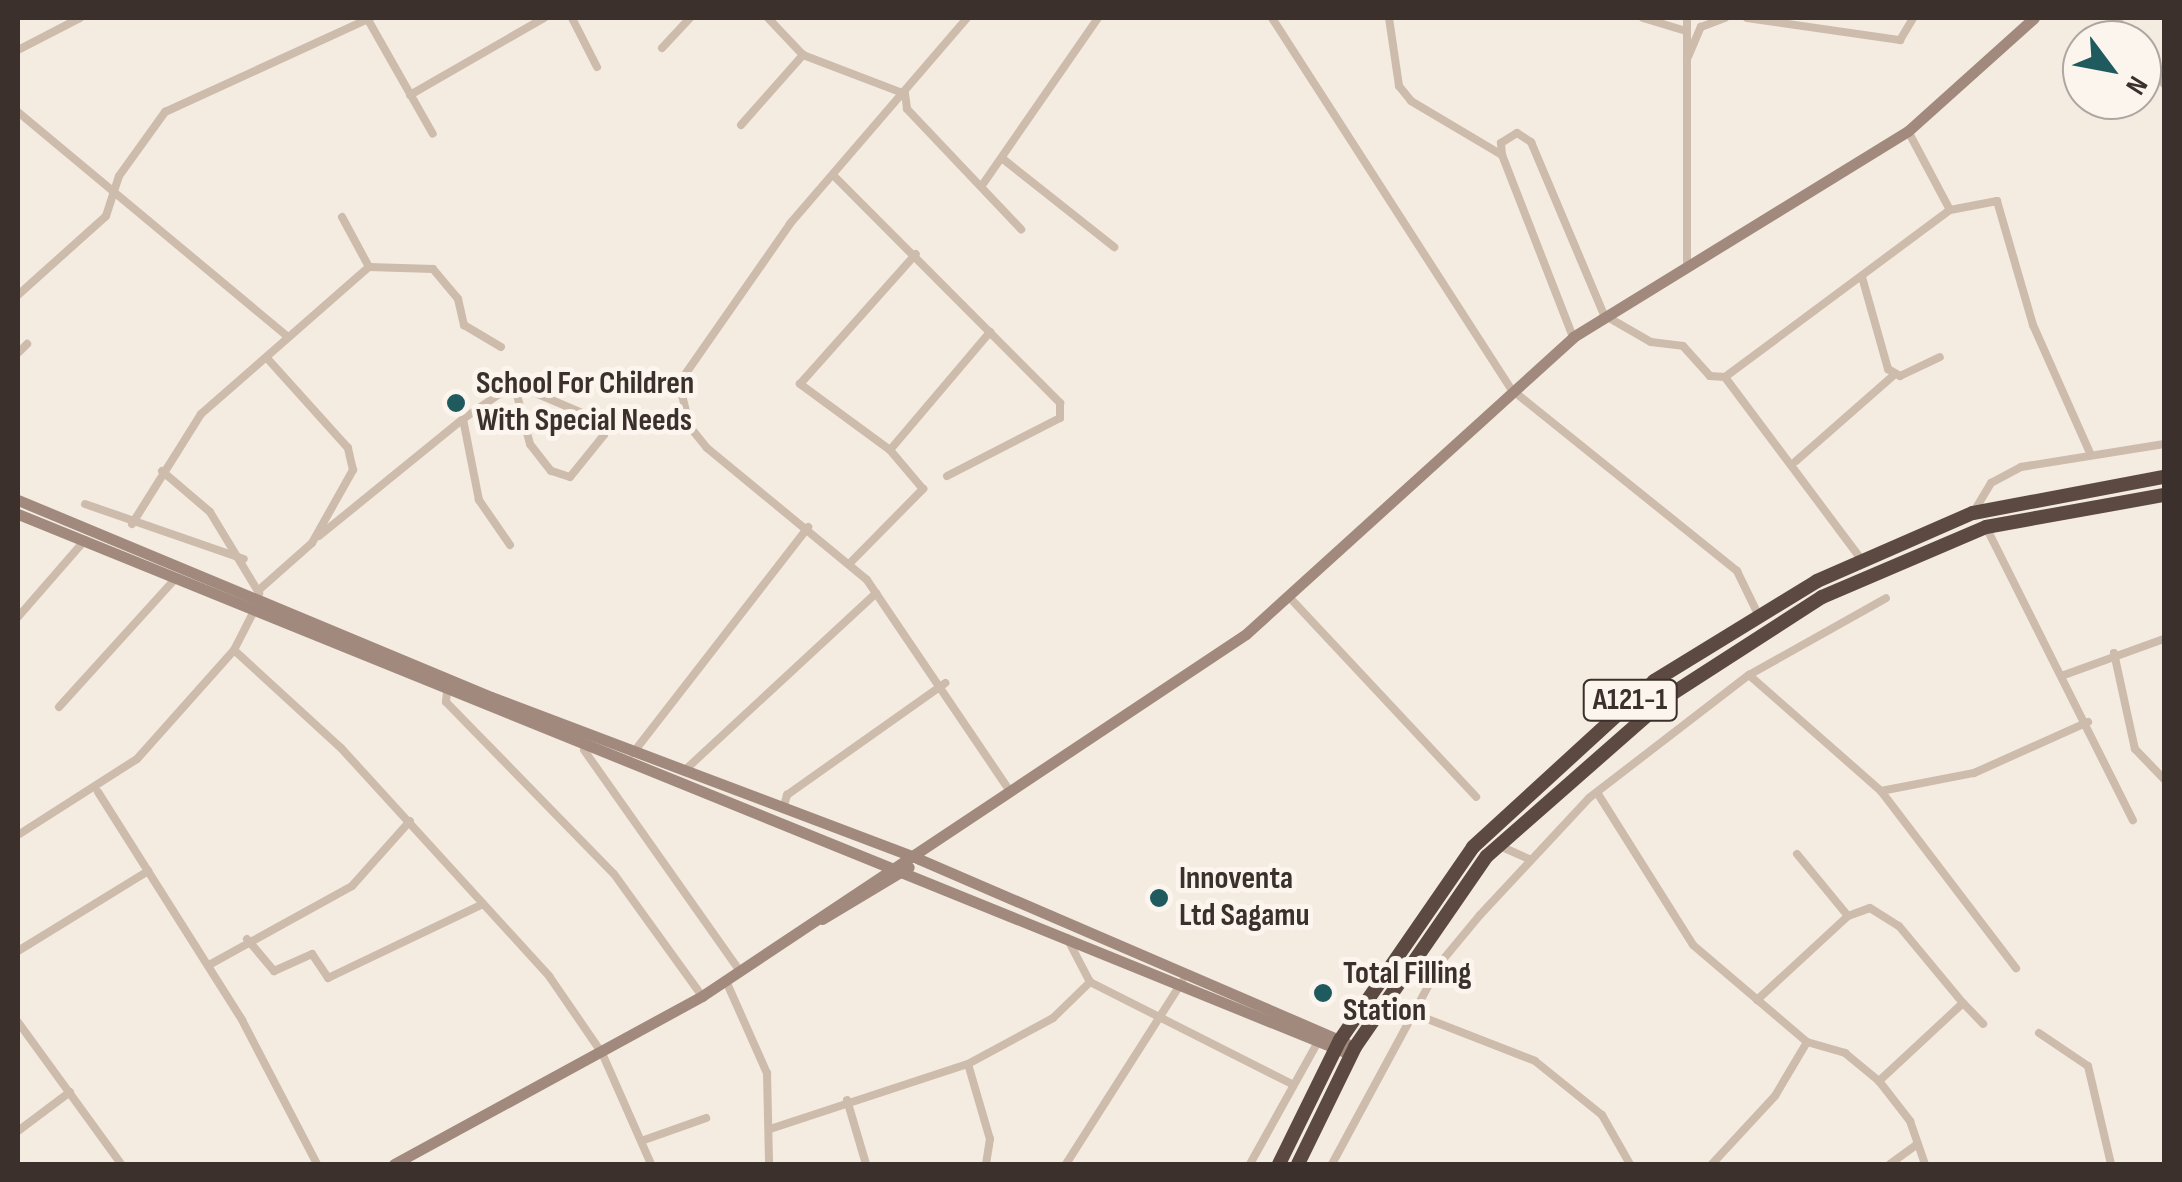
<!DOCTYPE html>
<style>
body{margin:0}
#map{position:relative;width:2182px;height:1182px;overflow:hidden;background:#f4ebe1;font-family:"Sofia Sans Condensed",sans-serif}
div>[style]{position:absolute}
.street>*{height:8px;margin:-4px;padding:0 4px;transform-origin:4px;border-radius:4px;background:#cdbbac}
.secondary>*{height:11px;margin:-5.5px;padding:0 5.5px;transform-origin:5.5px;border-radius:5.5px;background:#a18a7d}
.highway>*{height:14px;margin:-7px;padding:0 7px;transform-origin:7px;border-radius:7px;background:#5c4a42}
.dots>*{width:28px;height:28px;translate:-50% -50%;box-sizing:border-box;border:5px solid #fbf5ee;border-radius:50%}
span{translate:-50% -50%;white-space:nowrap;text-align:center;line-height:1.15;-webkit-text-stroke:10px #fbf5ee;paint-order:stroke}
.shield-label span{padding:2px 8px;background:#fbf5ee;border:2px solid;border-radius:8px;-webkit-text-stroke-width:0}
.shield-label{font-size:30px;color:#3b302b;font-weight:700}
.poi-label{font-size:32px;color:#3b302b;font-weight:700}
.left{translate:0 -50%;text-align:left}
.frame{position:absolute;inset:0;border:20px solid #3b302b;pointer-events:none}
.north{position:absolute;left:2062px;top:20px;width:100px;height:100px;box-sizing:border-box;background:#fbf5ee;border:2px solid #aea6a0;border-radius:50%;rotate:122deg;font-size:28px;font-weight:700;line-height:40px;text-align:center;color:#3b302b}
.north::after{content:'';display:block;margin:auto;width:35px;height:45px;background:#1f5a5e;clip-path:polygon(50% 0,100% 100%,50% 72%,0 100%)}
</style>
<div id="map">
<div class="street">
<div style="left:367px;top:18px;width:133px;rotate:60.4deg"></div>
<div style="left:572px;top:18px;width:55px;rotate:63deg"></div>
<div style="left:768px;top:18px;width:51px;rotate:46.6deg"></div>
<div style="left:803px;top:55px;width:109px;rotate:20.9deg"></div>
<div style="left:905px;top:94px;width:15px;rotate:82deg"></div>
<div style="left:907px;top:109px;width:166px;rotate:46.5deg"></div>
<div style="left:967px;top:18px;width:272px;rotate:130.7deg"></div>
<div style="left:790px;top:224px;width:194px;rotate:124.9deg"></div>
<div style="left:679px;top:383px;width:45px;rotate:76deg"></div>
<div style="left:690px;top:427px;width:27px;rotate:51deg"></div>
<div style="left:707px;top:448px;width:207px;rotate:39.5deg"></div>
<div style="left:867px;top:580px;width:255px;rotate:55.9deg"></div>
<div style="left:1272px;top:18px;width:443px;rotate:57.2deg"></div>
<div style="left:1512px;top:390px;width:289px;rotate:38.8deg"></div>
<div style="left:1737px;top:571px;width:48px;rotate:64deg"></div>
<div style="left:1389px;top:18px;width:69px;rotate:81.6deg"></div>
<div style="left:1399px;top:86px;width:19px;rotate:51deg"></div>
<div style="left:1411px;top:101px;width:106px;rotate:30.7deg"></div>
<div style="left:1643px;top:18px;width:45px;rotate:16.8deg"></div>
<div style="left:1687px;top:18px;width:245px;rotate:90deg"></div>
<div style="left:1747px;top:18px;width:155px;rotate:8.2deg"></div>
<div style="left:1900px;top:40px;width:26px;rotate:-59deg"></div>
<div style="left:2115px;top:18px;width:30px;rotate:46deg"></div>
<div style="left:2142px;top:47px;width:43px;rotate:59.3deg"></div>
<div style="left:662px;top:48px;width:41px;rotate:-47deg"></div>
<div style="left:18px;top:50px;width:70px;rotate:-27.3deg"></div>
<div style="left:1688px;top:57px;width:33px;rotate:-67deg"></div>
<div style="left:1701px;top:27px;width:26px;rotate:-21deg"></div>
<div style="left:410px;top:95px;width:155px;rotate:-29.9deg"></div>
<div style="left:18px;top:112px;width:350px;rotate:39.8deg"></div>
<div style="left:741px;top:125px;width:94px;rotate:-48.5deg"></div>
<div style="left:1908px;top:131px;width:89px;rotate:62deg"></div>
<div style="left:1003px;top:159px;width:142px;rotate:38.4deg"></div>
<div style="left:833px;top:175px;width:322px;rotate:45.1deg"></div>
<div style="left:1060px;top:403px;width:15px;rotate:90deg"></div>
<div style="left:1060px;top:418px;width:127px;rotate:152.8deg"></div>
<div style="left:983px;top:184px;width:202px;rotate:-55.3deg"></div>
<div style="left:342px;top:217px;width:57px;rotate:61.6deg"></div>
<div style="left:1862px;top:277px;width:96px;rotate:74.2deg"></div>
<div style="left:1888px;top:369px;width:14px;rotate:30deg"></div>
<div style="left:1900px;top:376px;width:44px;rotate:-25.4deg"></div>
<div style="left:18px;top:295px;width:118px;rotate:-41.9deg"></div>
<div style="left:106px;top:216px;width:42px;rotate:-72deg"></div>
<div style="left:119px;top:176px;width:79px;rotate:-54.3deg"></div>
<div style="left:165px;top:112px;width:226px;rotate:-24.6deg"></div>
<div style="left:1573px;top:337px;width:195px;rotate:-111.3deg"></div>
<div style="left:1502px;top:155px;width:12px;rotate:-95deg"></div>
<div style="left:1501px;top:143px;width:19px;rotate:-32deg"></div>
<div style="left:1517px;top:133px;width:17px;rotate:33deg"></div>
<div style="left:1531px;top:142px;width:188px;rotate:67.1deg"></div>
<div style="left:1604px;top:315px;width:54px;rotate:29.9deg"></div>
<div style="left:1651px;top:342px;width:32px;rotate:7deg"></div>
<div style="left:1683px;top:346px;width:40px;rotate:48deg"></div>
<div style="left:1710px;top:376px;width:15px;rotate:4deg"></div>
<div style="left:18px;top:353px;width:13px;rotate:-45deg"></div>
<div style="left:514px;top:384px;width:95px;rotate:23deg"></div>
<div style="left:601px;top:421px;width:14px;rotate:78deg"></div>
<div style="left:604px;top:435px;width:54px;rotate:129deg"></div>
<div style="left:570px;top:477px;width:20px;rotate:-162deg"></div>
<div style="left:551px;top:471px;width:34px;rotate:-128deg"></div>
<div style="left:530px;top:444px;width:62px;rotate:-104.9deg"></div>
<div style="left:890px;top:450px;width:112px;rotate:-143.7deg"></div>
<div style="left:800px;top:384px;width:174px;rotate:-48.3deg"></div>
<div style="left:1796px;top:461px;width:130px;rotate:-41.3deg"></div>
<div style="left:162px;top:471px;width:63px;rotate:40.5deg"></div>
<div style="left:210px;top:512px;width:95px;rotate:58.8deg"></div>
<div style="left:85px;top:504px;width:168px;rotate:19.1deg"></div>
<div style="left:1973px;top:513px;width:35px;rotate:-59deg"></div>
<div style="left:1991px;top:483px;width:34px;rotate:-28deg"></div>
<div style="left:2021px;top:467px;width:145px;rotate:-9.1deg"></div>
<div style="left:132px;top:524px;width:130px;rotate:-57.9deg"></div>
<div style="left:201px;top:414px;width:223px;rotate:-41.2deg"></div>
<div style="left:369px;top:267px;width:64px;rotate:1.8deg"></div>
<div style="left:433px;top:269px;width:39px;rotate:50deg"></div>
<div style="left:458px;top:299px;width:27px;rotate:77deg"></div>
<div style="left:464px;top:325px;width:43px;rotate:30.7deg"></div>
<div style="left:1986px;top:527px;width:328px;rotate:63.4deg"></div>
<div style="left:319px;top:536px;width:186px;rotate:-39.1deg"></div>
<div style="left:510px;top:545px;width:55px;rotate:-124.6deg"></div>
<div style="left:479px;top:500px;width:83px;rotate:-101.2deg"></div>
<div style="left:463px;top:419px;width:62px;rotate:-34.5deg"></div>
<div style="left:1861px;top:559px;width:227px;rotate:-126.8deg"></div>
<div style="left:1725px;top:377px;width:280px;rotate:-36.6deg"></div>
<div style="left:1950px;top:210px;width:48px;rotate:-10.8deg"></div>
<div style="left:1997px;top:201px;width:129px;rotate:73.8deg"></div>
<div style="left:2033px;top:325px;width:140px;rotate:66deg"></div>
<div style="left:851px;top:562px;width:103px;rotate:-45.4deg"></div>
<div style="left:923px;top:489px;width:51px;rotate:-130.2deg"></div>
<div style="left:890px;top:450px;width:155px;rotate:-49.7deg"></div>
<div style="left:260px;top:589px;width:69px;rotate:-41.5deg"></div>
<div style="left:312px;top:543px;width:84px;rotate:-60.7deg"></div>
<div style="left:353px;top:470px;width:23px;rotate:-103deg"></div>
<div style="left:348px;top:448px;width:121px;rotate:-132deg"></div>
<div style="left:1291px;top:599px;width:271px;rotate:46.9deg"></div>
<div style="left:18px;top:617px;width:102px;rotate:-49deg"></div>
<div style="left:234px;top:650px;width:145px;rotate:42.5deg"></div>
<div style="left:341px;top:748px;width:309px;rotate:47.6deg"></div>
<div style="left:549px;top:976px;width:93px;rotate:55.5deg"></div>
<div style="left:602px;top:1053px;width:121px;rotate:66.2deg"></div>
<div style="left:2114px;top:653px;width:98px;rotate:77.7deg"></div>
<div style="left:2135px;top:749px;width:42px;rotate:46deg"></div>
<div style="left:1749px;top:675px;width:157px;rotate:-29.3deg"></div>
<div style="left:2064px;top:675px;width:106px;rotate:-19.8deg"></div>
<div style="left:447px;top:692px;width:10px;rotate:96deg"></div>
<div style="left:446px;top:702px;width:240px;rotate:45.7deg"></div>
<div style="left:614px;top:874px;width:150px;rotate:54.2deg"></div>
<div style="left:59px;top:707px;width:174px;rotate:-47.8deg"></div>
<div style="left:584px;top:750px;width:271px;rotate:54.8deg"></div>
<div style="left:633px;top:753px;width:286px;rotate:-52.2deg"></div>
<div style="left:684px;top:771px;width:262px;rotate:-42.8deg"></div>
<div style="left:1881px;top:791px;width:95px;rotate:-11deg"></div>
<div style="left:1974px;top:773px;width:125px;rotate:-24.1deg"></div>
<div style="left:98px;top:792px;width:270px;rotate:57.7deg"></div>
<div style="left:242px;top:1020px;width:162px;rotate:62.5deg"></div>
<div style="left:1598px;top:794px;width:178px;rotate:57.8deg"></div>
<div style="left:1693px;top:945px;width:150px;rotate:40.4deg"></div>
<div style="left:1807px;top:1042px;width:40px;rotate:16deg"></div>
<div style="left:1845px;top:1053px;width:44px;rotate:39.5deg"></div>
<div style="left:1879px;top:1081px;width:51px;rotate:52.2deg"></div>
<div style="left:1910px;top:1121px;width:46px;rotate:70.8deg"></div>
<div style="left:783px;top:809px;width:15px;rotate:-74deg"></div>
<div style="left:787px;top:795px;width:194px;rotate:-35.3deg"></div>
<div style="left:18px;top:835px;width:141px;rotate:-32.6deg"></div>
<div style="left:137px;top:759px;width:146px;rotate:-48.3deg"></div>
<div style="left:234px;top:650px;width:46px;rotate:-62.9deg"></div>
<div style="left:1502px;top:847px;width:30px;rotate:24deg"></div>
<div style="left:1797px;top:854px;width:80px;rotate:50.6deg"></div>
<div style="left:1067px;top:938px;width:50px;rotate:62.4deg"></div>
<div style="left:1090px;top:982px;width:224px;rotate:26.8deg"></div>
<div style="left:247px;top:939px;width:42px;rotate:49.8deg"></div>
<div style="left:274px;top:971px;width:42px;rotate:-24.1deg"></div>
<div style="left:312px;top:954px;width:29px;rotate:56deg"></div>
<div style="left:328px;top:978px;width:172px;rotate:-25.5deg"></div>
<div style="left:18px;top:951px;width:153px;rotate:-31.6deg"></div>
<div style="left:209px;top:965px;width:163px;rotate:-28.9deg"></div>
<div style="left:352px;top:886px;width:87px;rotate:-48.3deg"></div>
<div style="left:726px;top:981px;width:101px;rotate:66deg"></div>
<div style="left:767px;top:1073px;width:91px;rotate:88.7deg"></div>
<div style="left:1757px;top:1000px;width:124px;rotate:-42.7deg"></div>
<div style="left:1848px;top:916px;width:23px;rotate:-20deg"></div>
<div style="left:1870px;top:908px;width:34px;rotate:32deg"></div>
<div style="left:1899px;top:926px;width:100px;rotate:50.3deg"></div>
<div style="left:1963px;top:1003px;width:115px;rotate:137.1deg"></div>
<div style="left:1384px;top:1002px;width:162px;rotate:21.3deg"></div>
<div style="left:1535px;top:1061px;width:86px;rotate:38.9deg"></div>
<div style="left:1602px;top:1115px;width:56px;rotate:60.3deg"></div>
<div style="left:1963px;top:1003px;width:29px;rotate:46deg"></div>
<div style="left:18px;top:1022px;width:175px;rotate:54deg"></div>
<div style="left:2039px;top:1033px;width:59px;rotate:34deg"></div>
<div style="left:2088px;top:1066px;width:101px;rotate:76.8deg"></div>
<div style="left:968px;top:1064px;width:78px;rotate:73.7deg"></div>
<div style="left:990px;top:1139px;width:25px;rotate:99deg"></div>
<div style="left:847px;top:1100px;width:67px;rotate:73.5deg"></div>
<div style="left:770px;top:1129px;width:208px;rotate:-18.2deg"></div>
<div style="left:968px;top:1064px;width:97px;rotate:-28.4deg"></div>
<div style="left:1053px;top:1018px;width:52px;rotate:-44.2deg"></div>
<div style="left:18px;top:1131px;width:65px;rotate:-36.9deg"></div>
<div style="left:644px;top:1140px;width:66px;rotate:-19.5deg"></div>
<div style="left:1066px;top:1164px;width:216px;rotate:-57.5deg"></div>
<div style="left:1250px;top:1164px;width:142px;rotate:-60.9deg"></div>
<div style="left:1332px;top:1164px;width:230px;rotate:-61.6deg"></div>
<div style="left:1441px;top:962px;width:61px;rotate:-50.3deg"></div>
<div style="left:1480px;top:915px;width:160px;rotate:-47deg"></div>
<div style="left:1589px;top:798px;width:202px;rotate:-37.6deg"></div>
<div style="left:1749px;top:675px;width:176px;rotate:41.3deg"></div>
<div style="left:1881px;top:791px;width:223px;rotate:52.7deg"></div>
<div style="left:1712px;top:1164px;width:93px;rotate:-47.2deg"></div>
<div style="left:1775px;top:1096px;width:63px;rotate:-59.3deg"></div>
<div style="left:1890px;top:1164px;width:31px;rotate:-36deg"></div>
</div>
<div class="secondary">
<div style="left:18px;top:500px;width:512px;rotate:22.61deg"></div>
<div style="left:491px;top:697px;width:458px;rotate:20.7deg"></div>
<div style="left:919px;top:859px;width:465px;rotate:23.3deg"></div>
<div style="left:18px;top:514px;width:1437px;rotate:22.07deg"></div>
<div style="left:822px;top:919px;width:101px;rotate:-30.9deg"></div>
<div style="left:394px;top:1164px;width:351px;rotate:-28.6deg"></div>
<div style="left:702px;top:996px;width:653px;rotate:-33.64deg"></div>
<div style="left:1246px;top:634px;width:442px;rotate:-42.2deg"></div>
<div style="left:1573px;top:337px;width:393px;rotate:-31.6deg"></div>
<div style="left:1908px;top:131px;width:169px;rotate:-41.9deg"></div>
</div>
<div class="highway">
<div style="left:1279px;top:1164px;width:138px;rotate:-63.8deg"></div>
<div style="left:1340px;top:1040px;width:234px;rotate:-55.4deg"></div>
<div style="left:1473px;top:847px;width:246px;rotate:-42.5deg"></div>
<div style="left:1654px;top:681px;width:191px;rotate:-31.5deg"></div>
<div style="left:1817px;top:581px;width:170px;rotate:-23.6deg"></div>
<div style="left:1973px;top:513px;width:194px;rotate:-10.7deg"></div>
<div style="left:1298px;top:1164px;width:130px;rotate:-64deg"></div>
<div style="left:1355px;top:1047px;width:232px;rotate:-55.4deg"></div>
<div style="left:1487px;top:856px;width:244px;rotate:-41.3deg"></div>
<div style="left:1670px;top:695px;width:181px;rotate:-32.8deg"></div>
<div style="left:1822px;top:597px;width:178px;rotate:-23.1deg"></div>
<div style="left:1986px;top:527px;width:181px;rotate:-10.2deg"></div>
</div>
<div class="dots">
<div style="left:456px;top:403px;background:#1f5a5e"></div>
<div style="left:1159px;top:898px;background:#1f5a5e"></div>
<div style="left:1323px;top:993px;background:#1f5a5e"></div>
</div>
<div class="shield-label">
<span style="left:1630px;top:700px">A121-1</span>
</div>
<div class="poi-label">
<span class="left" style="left:476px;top:403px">School For Children<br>With Special Needs</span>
<span class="left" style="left:1179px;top:898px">Innoventa<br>Ltd Sagamu</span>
<span class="left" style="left:1343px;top:993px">Total Filling<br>Station</span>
</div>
<div class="frame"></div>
<div class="north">N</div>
</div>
